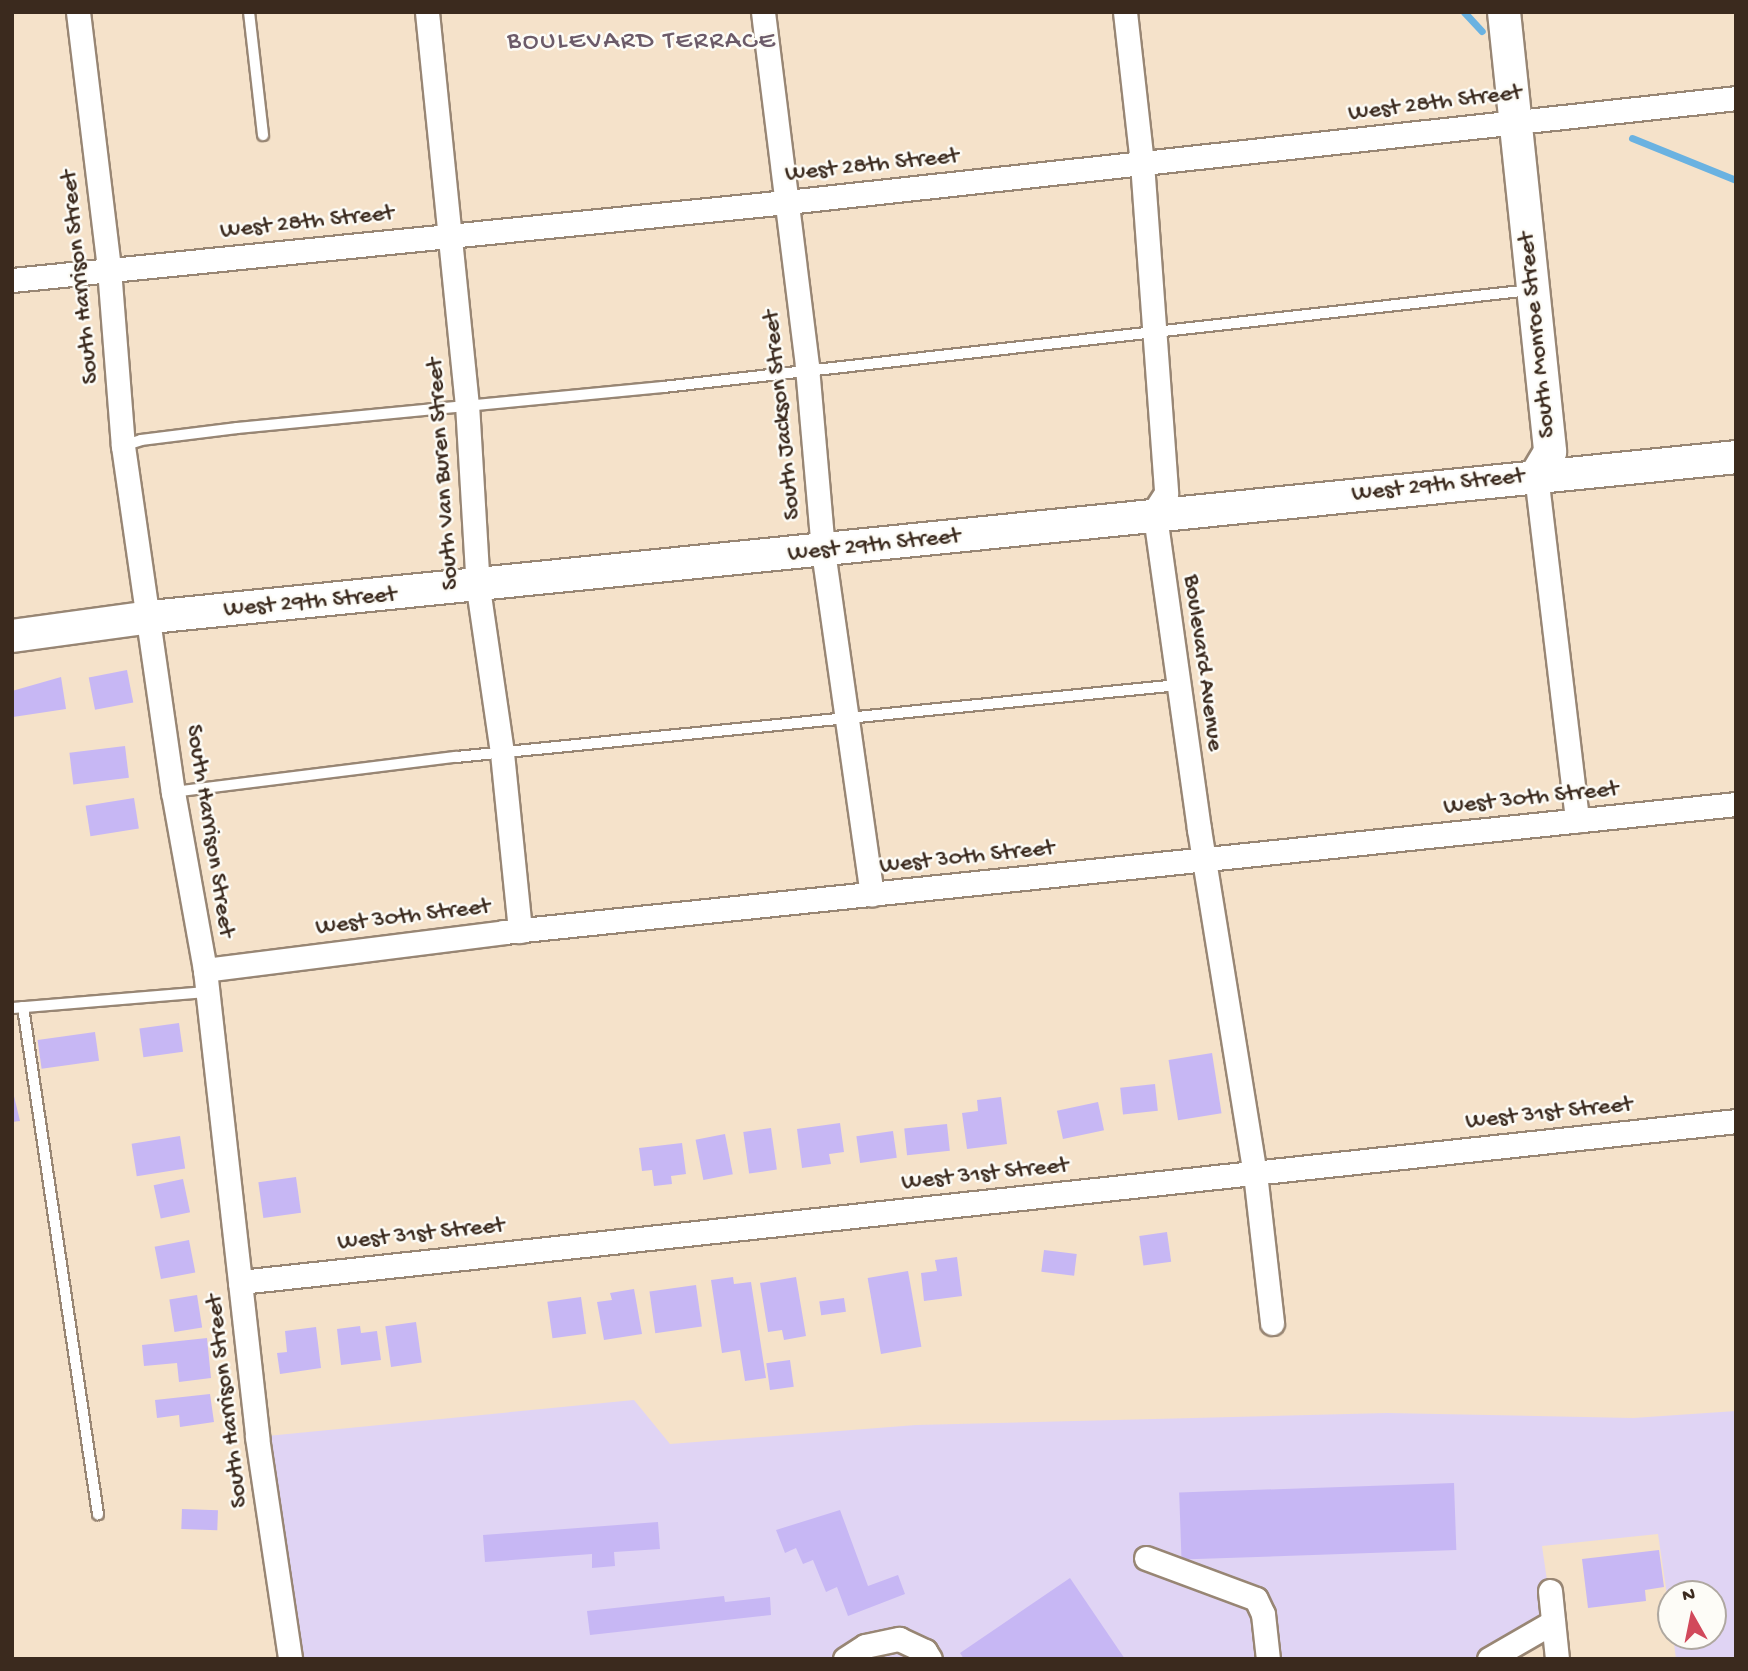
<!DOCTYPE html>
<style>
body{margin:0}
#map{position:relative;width:1748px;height:1671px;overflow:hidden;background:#f5e2ca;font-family:"Gochi Hand",sans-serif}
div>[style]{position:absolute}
.built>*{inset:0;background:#e0d4f4}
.stream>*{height:7px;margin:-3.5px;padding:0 3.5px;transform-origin:3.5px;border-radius:3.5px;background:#6ab2e1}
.building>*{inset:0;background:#c7b7f4;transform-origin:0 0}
.roads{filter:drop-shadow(2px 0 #988674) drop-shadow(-2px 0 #988674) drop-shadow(0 2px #988674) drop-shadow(0 -2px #988674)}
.lane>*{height:10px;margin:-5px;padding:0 5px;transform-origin:5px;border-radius:5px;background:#fff}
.street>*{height:23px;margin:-11.5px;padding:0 11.5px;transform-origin:11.5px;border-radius:11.5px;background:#fff}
.secondary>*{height:32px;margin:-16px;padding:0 16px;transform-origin:16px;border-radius:16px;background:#fff}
span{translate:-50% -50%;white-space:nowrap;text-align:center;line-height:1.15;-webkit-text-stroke:5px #fdfcf7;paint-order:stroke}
.street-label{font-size:24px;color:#3b2a1e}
.neighbourhood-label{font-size:26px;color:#6c5b69;letter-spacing:2px}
.frame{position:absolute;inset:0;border:14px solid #3b2a1e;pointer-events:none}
.north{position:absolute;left:1657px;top:1580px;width:70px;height:70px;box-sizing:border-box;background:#fdfcf7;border:2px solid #afa8a0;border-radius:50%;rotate:351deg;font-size:19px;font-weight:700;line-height:28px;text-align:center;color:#3b2a1e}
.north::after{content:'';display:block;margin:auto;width:24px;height:32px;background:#d1495b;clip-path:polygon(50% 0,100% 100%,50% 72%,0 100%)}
</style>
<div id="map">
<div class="built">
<div style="clip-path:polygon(634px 1400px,670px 1444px,916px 1425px,1387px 1413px,1633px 1418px,1736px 1411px,1736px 1659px,1676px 1659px,1673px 1636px,1713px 1636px,1713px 1594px,1671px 1594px,1671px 1622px,1658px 1534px,1542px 1546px,1553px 1622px,1489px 1659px,291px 1659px,257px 1437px)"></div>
</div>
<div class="stream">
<div style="left:1464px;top:12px;width:26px;rotate:47deg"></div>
<div style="left:1632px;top:138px;width:112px;rotate:22deg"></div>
</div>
<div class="building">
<div style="left:127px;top:670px;width:33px;height:39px;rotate:79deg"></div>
<div style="clip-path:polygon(61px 677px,66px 709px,13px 717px,12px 691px)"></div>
<div style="left:125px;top:746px;width:32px;height:56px;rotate:83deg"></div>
<div style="left:134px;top:798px;width:31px;height:49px;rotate:81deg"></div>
<div style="left:179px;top:1023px;width:29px;height:40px;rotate:82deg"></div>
<div style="left:95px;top:1032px;width:29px;height:58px;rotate:82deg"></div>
<div style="left:1212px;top:1053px;width:61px;height:44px;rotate:81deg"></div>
<div style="left:1155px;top:1084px;width:27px;height:35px;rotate:84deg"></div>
<div style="clip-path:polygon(12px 1088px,20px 1121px,12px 1122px)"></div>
<div style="clip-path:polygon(1001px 1097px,1007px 1144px,967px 1149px,962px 1113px,978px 1111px,977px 1100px)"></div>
<div style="left:1098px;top:1102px;width:29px;height:42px;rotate:78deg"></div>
<div style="clip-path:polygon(840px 1123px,844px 1152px,829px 1154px,831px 1164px,802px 1168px,797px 1129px)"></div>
<div style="left:947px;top:1124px;width:27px;height:43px;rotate:84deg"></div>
<div style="left:771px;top:1128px;width:42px;height:28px;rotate:82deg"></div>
<div style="left:893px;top:1131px;width:27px;height:37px;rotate:82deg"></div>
<div style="left:725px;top:1134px;width:41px;height:30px;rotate:79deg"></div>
<div style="left:180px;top:1136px;width:33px;height:49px;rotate:81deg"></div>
<div style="clip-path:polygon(682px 1143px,686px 1174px,671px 1176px,672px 1184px,654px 1186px,652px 1170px,642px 1171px,639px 1148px)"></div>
<div style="left:296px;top:1177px;width:36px;height:38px;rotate:82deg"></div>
<div style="left:183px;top:1179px;width:34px;height:30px;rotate:78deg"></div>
<div style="left:1167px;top:1232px;width:30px;height:28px;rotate:82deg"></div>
<div style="left:189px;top:1240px;width:33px;height:35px;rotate:79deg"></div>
<div style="left:1044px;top:1250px;width:33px;height:22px;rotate:7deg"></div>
<div style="clip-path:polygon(957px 1257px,962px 1296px,924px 1301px,921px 1273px,937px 1271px,935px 1260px)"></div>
<div style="left:908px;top:1271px;width:77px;height:41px;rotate:80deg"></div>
<div style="clip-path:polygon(733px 1277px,734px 1284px,751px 1282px,766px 1378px,745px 1381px,740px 1350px,722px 1353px,711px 1280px)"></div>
<div style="clip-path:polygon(796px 1277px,806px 1336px,784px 1340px,782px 1330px,768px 1332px,760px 1283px)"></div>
<div style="left:696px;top:1285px;width:42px;height:47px;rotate:82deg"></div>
<div style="clip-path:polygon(634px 1289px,642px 1334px,604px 1340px,597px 1302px,612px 1300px,610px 1293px)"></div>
<div style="left:197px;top:1295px;width:33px;height:28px;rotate:81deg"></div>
<div style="left:581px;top:1297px;width:37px;height:34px;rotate:82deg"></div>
<div style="left:844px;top:1298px;width:14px;height:25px;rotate:82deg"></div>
<div style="left:416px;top:1322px;width:41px;height:31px;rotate:82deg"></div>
<div style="clip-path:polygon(360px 1326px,361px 1333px,377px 1331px,381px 1360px,341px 1365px,337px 1329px)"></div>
<div style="clip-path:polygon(316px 1327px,321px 1368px,280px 1374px,277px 1353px,287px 1352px,285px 1331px)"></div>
<div style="clip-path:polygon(207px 1338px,211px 1378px,179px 1382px,177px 1363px,144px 1366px,142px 1345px)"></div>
<div style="left:790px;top:1360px;width:27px;height:24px;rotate:82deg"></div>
<div style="clip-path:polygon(210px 1394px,214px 1422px,180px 1427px,179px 1415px,157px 1418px,155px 1400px)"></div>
<div style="left:1454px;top:1483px;width:67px;height:275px;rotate:88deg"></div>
<div style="left:182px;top:1509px;width:36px;height:20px;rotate:2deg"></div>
<div style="clip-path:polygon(840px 1510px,868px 1586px,898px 1575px,905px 1594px,848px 1616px,837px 1587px,826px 1592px,813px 1560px,803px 1564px,796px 1548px,785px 1553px,776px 1530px)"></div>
<div style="clip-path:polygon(658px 1522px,660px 1549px,614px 1552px,615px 1566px,592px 1568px,592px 1554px,485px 1562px,483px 1535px)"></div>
<div style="clip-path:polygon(1659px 1550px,1664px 1587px,1645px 1590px,1646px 1601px,1588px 1608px,1582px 1559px)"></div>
<div style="clip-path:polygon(1070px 1578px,1125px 1659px,964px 1659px,960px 1653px)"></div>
<div style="clip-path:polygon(724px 1596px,725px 1602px,770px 1597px,771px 1615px,590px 1635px,587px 1611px)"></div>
</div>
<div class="roads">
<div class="lane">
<div style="left:249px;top:12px;width:124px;rotate:83.5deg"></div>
<div style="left:123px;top:446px;width:19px;rotate:-18deg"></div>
<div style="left:141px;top:440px;width:97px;rotate:-7.1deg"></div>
<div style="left:237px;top:428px;width:428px;rotate:-5.5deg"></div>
<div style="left:663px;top:387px;width:872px;rotate:-6.38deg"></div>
<div style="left:173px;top:792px;width:285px;rotate:-7.1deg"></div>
<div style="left:456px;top:757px;width:726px;rotate:-5.69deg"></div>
<div style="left:23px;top:1007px;width:513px;rotate:81.59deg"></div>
<div style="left:12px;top:1008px;width:196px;rotate:-4.7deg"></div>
</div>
<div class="street">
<div style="left:78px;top:12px;width:259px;rotate:83.1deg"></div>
<div style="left:109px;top:269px;width:178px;rotate:85.5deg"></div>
<div style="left:123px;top:446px;width:350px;rotate:81.8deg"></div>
<div style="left:173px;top:792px;width:181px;rotate:79.8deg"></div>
<div style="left:205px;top:970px;width:470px;rotate:83.6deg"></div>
<div style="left:257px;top:1437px;width:224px;rotate:81.5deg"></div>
<div style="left:427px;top:12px;width:394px;rotate:84.2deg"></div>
<div style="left:467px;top:404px;width:184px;rotate:86.6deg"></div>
<div style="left:478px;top:588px;width:167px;rotate:81.7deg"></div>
<div style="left:502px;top:753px;width:179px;rotate:84.2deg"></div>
<div style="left:763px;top:12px;width:358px;rotate:82.9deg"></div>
<div style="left:807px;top:367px;width:185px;rotate:85deg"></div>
<div style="left:823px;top:551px;width:347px;rotate:81.9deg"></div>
<div style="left:1125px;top:12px;width:152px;rotate:83.6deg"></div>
<div style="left:1142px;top:163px;width:331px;rotate:85.8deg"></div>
<div style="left:1166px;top:493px;width:27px;rotate:123deg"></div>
<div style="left:1151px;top:516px;width:9px;rotate:54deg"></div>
<div style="left:1156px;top:523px;width:309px;rotate:82deg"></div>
<div style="left:1199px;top:829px;width:349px;rotate:80.8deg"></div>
<div style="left:1255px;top:1173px;width:151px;rotate:83.5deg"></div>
<div style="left:12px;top:280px;width:779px;rotate:-5.75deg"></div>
<div style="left:787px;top:202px;width:955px;rotate:-6.25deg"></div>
<div style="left:1536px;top:475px;width:348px;rotate:83.2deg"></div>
<div style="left:205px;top:970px;width:301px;rotate:-7.2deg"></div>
<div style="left:504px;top:932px;width:1239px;rotate:-5.93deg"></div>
<div style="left:240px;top:1282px;width:1505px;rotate:-6.14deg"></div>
<div style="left:1146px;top:1558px;width:117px;rotate:20.4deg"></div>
<div style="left:1256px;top:1599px;width:17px;rotate:65deg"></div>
<div style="left:1263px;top:1614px;width:45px;rotate:83.7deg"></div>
<div style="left:1550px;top:1591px;width:68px;rotate:84.1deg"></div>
<div style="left:845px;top:1659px;width:24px;rotate:-33deg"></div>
<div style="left:865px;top:1646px;width:35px;rotate:-12deg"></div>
<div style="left:899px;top:1639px;width:29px;rotate:25deg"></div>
<div style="left:925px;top:1651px;width:9px;rotate:58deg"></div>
<div style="left:1489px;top:1659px;width:74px;rotate:-30deg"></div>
</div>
<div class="secondary">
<div style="left:1504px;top:12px;width:442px;rotate:84deg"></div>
<div style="left:1550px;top:452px;width:27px;rotate:121deg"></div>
<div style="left:12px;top:636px;width:140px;rotate:-7.8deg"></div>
<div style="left:151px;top:617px;width:1593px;rotate:-5.76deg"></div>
</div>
</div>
<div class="street-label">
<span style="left:1435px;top:104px;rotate:-7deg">West 28th Street</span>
<span style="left:872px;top:166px;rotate:-6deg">West 28th Street</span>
<span style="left:307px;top:223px;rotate:-6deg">West 28th Street</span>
<span style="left:81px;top:277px;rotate:-96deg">South Harrison Street</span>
<span style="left:1538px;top:335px;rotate:-96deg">South Monroe Street</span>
<span style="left:783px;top:415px;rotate:-96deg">South Jackson Street</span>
<span style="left:444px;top:474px;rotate:-94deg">South Van Buren Street</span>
<span style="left:1438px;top:486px;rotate:-6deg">West 29th Street</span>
<span style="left:874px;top:546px;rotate:-6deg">West 29th Street</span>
<span style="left:310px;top:603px;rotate:-5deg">West 29th Street</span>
<span style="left:1202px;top:663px;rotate:82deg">Boulevard Avenue</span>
<span style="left:1531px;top:799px;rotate:-6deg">West 30th Street</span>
<span style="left:209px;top:831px;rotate:81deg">South Harrison Street</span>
<span style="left:967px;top:858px;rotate:-6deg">West 30th Street</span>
<span style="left:403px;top:918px;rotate:-7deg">West 30th Street</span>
<span style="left:1549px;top:1114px;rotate:-6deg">West 31st Street</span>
<span style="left:985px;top:1175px;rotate:-6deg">West 31st Street</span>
<span style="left:421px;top:1235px;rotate:-6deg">West 31st Street</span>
<span style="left:228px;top:1401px;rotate:-97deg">South Harrison Street</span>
</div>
<div class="neighbourhood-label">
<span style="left:642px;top:43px">BOULEVARD TERRACE</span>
</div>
<div class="frame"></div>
<div class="north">N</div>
</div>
